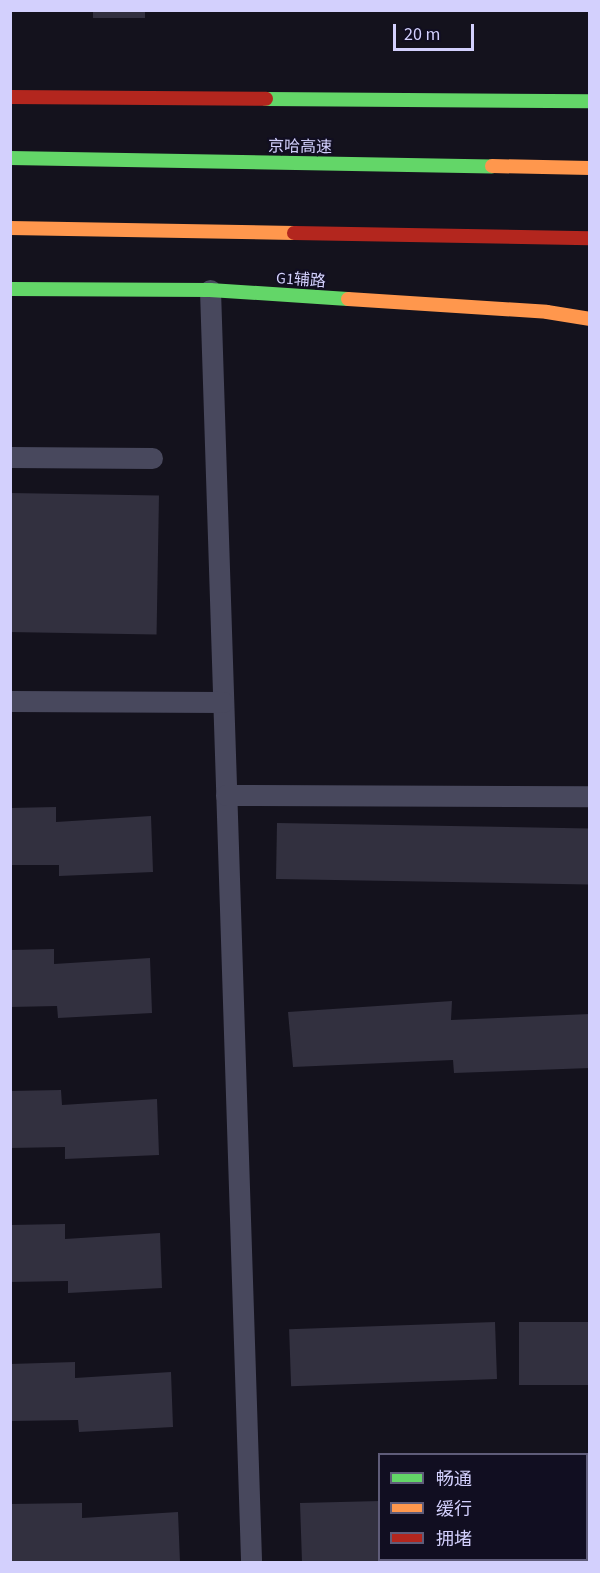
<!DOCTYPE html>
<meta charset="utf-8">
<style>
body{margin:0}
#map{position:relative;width:600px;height:1573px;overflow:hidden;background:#14121d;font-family:"Source Sans 3","Noto Sans SC",sans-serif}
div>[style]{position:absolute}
.building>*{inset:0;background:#32303f;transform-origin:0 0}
.street>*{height:21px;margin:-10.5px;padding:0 10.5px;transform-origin:10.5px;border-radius:10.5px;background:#48485d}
.fast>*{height:14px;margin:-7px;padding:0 7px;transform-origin:7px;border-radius:7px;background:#63d668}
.slow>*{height:14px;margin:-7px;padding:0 7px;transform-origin:7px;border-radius:7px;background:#ff974d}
.jam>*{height:14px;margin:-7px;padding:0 7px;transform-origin:7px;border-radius:7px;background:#b3261e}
span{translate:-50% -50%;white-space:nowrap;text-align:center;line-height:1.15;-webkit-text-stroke:4.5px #110e21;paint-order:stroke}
.street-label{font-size:16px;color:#d3d0fd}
.frame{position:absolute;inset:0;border:12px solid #d3d0fd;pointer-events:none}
.legend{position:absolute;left:378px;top:1453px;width:210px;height:108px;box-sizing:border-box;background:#110e21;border:2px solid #5f5c79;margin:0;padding:8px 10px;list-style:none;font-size:18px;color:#d3d0fd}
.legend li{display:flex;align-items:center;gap:12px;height:30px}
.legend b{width:30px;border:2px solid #5f5c79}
.scale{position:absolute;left:393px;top:24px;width:81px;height:27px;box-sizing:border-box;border:3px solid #d3d0fd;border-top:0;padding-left:8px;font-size:18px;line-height:21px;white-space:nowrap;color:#d3d0fd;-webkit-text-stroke:4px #110e21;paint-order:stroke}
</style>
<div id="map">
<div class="building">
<div style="left:93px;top:10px;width:52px;height:8px"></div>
<div style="left:10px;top:493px;width:149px;height:139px;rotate:1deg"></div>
<div style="clip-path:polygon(56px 807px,56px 822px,151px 816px,153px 872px,59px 876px,59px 865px,10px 865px,10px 808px)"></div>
<div style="left:277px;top:823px;width:313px;height:56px;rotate:1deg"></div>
<div style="clip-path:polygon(54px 949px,54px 964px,150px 958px,152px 1013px,58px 1018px,57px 1006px,10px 1007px,10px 950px)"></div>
<div style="clip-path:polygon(452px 1001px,451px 1020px,590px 1014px,590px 1068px,454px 1073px,453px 1060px,293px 1067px,288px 1012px)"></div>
<div style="clip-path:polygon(61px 1090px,62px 1105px,157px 1099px,159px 1155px,65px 1159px,65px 1147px,10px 1148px,10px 1091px)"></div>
<div style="clip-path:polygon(65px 1224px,65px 1239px,160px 1233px,162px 1288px,68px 1293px,68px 1281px,10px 1282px,10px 1225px)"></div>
<div style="left:495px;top:1322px;width:57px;height:206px;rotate:88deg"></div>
<div style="left:590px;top:1322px;width:63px;height:71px;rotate:90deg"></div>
<div style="clip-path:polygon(75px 1362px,75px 1378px,171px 1372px,173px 1427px,79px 1432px,78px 1420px,10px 1421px,10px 1364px)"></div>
<div style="clip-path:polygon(586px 1495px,590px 1495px,586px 1556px)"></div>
<div style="clip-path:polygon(380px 1501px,380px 1560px,440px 1561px,302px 1562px,300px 1503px)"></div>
<div style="clip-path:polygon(82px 1503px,82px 1518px,178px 1512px,180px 1562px,10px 1561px,10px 1504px)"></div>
</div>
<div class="street">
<div style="left:210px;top:290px;width:1273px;rotate:88.15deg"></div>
<div style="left:10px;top:457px;width:142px;rotate:0.4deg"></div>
<div style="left:10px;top:701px;width:213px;rotate:0.3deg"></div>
<div style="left:226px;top:795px;width:364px;rotate:0.2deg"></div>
</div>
<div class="fast">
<div style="left:266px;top:99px;width:324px;rotate:0.4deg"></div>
<div style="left:10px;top:158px;width:482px;rotate:1deg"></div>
<div style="left:10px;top:289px;width:200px;rotate:0.3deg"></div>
<div style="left:210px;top:290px;width:138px;rotate:3.7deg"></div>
</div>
<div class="slow">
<div style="left:492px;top:166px;width:98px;rotate:1.2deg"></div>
<div style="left:10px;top:228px;width:284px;rotate:1deg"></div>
<div style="left:348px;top:299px;width:199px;rotate:3.7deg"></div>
<div style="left:547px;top:312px;width:44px;rotate:9.2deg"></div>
</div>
<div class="jam">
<div style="left:10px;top:97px;width:256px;rotate:0.4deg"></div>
<div style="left:294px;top:233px;width:296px;rotate:1deg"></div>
</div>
<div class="street-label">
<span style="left:300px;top:147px;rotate:1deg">京哈高速</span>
<span style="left:301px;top:280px;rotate:4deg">G1辅路</span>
</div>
<div class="frame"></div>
<ul class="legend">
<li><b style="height:8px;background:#63d668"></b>畅通</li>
<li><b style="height:8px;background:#ff974d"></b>缓行</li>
<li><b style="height:8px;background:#b3261e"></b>拥堵</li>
</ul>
<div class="scale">20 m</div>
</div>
